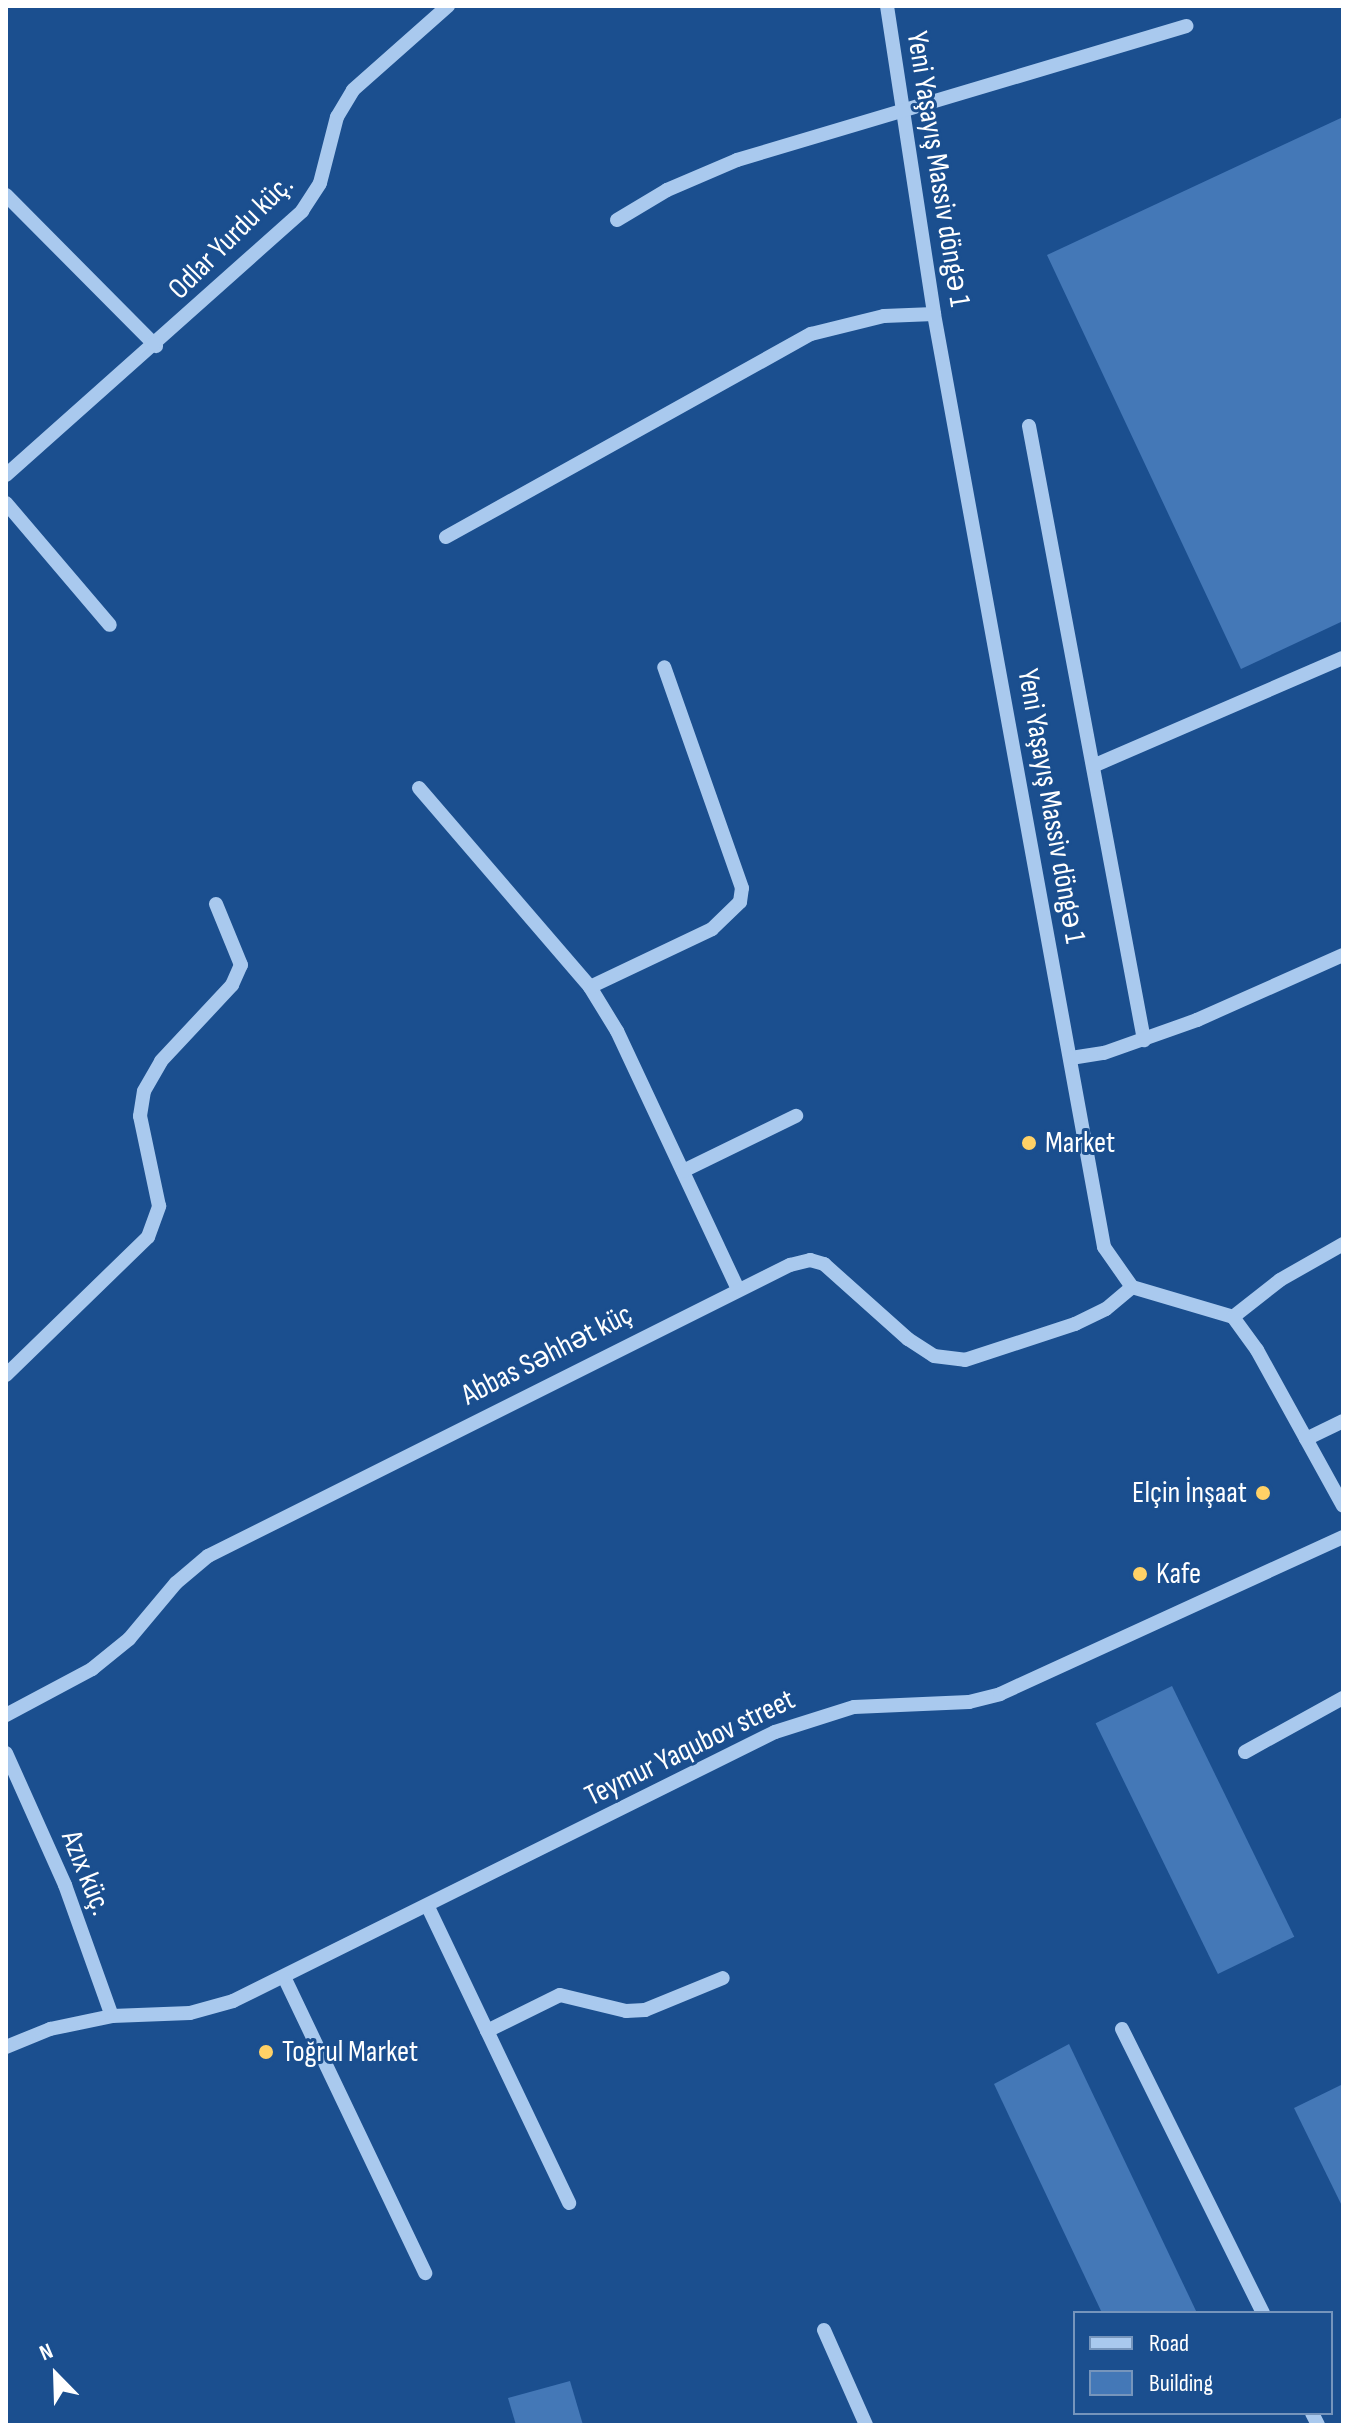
<!DOCTYPE html>
<meta charset="utf-8">
<style>
body{margin:0}
#map{position:relative;width:1349px;height:2431px;overflow:hidden;background:#1b4f8f;font-family:"Sofia Sans Condensed",sans-serif}
div>[style]{position:absolute}
.building>*{inset:0;background:#4478b7;transform-origin:0 0}
.minor>*{height:14px;margin:-7px;padding:0 7px;transform-origin:7px;border-radius:7px;background:#a9c9ee}
.dots>*{width:22px;height:22px;translate:-50% -50%;box-sizing:border-box;border:4px solid #1b4f8f;border-radius:50%}
span{translate:-50% -50%;white-space:nowrap;text-align:center;line-height:1.15;-webkit-text-stroke:6px #1b4f8f;paint-order:stroke}
.street-label{font-size:30px;color:#fff}
.poi-label{font-size:30px;color:#fff}
.left{translate:0 -50%;text-align:left}
.right{translate:-100% -50%;text-align:right}
.frame{position:absolute;inset:0;border:8px solid #fff;pointer-events:none}
.legend{position:absolute;left:1073px;top:2311px;width:260px;height:104px;box-sizing:border-box;background:#1b4f8f;border:2px solid #7695bc;margin:0;padding:10px 14px;list-style:none;font-size:24px;color:#fff}
.legend li{display:flex;align-items:center;gap:16px;height:40px}
.legend b{width:40px;border:2px solid #7695bc}
.north{position:absolute;left:16px;top:2335px;width:80px;height:80px;-webkit-text-stroke:6px #1b4f8f;paint-order:stroke;rotate:337deg;font-size:22px;font-weight:700;line-height:32px;text-align:center;color:#fff}
.north::after{content:'';display:block;margin:auto;width:28px;height:36px;background:#fff;clip-path:polygon(50% 0,100% 100%,50% 72%,0 100%)}
</style>
<div id="map">
<div class="building">
<div style="clip-path:polygon(1343px 117px,1343px 621px,1241px 669px,1047px 255px)"></div>
<div style="left:1172px;top:1686px;width:279px;height:85px;rotate:64deg"></div>
<div style="clip-path:polygon(1069px 2044px,1197px 2313px,1102px 2313px,994px 2084px)"></div>
<div style="clip-path:polygon(1343px 2084px,1343px 2208px,1294px 2108px)"></div>
<div style="clip-path:polygon(570px 2381px,583px 2425px,516px 2425px,508px 2398px)"></div>
</div>
<div class="minor">
<div style="left:887px;top:6px;width:312px;rotate:81.3deg"></div>
<div style="left:934px;top:314px;width:948px;rotate:79.67deg"></div>
<div style="left:1104px;top:1247px;width:49px;rotate:55deg"></div>
<div style="left:1132px;top:1287px;width:105px;rotate:16.5deg"></div>
<div style="left:1233px;top:1317px;width:41px;rotate:54deg"></div>
<div style="left:1257px;top:1350px;width:178px;rotate:61.1deg"></div>
<div style="left:6px;top:195px;width:213px;rotate:45.2deg"></div>
<div style="left:617px;top:220px;width:58px;rotate:-31deg"></div>
<div style="left:667px;top:190px;width:76px;rotate:-23.2deg"></div>
<div style="left:737px;top:160px;width:469px;rotate:-16.6deg"></div>
<div style="left:1029px;top:426px;width:625px;rotate:79.39deg"></div>
<div style="left:6px;top:475px;width:397px;rotate:-41.7deg"></div>
<div style="left:302px;top:211px;width:33px;rotate:-57deg"></div>
<div style="left:320px;top:183px;width:68px;rotate:-75.6deg"></div>
<div style="left:337px;top:117px;width:31px;rotate:-59deg"></div>
<div style="left:353px;top:90px;width:127px;rotate:-41.5deg"></div>
<div style="left:6px;top:503px;width:160px;rotate:49.6deg"></div>
<div style="left:446px;top:537px;width:418px;rotate:-29.1deg"></div>
<div style="left:811px;top:334px;width:75px;rotate:-13.9deg"></div>
<div style="left:884px;top:316px;width:50px;rotate:-2.3deg"></div>
<div style="left:1093px;top:766px;width:272px;rotate:-23.4deg"></div>
<div style="left:419px;top:788px;width:262px;rotate:49.3deg"></div>
<div style="left:590px;top:987px;width:52px;rotate:58.5deg"></div>
<div style="left:617px;top:1031px;width:283px;rotate:64.9deg"></div>
<div style="left:590px;top:987px;width:135px;rotate:-25.4deg"></div>
<div style="left:712px;top:929px;width:39px;rotate:-44deg"></div>
<div style="left:740px;top:902px;width:14px;rotate:-82deg"></div>
<div style="left:742px;top:888px;width:234px;rotate:-109.4deg"></div>
<div style="left:1071px;top:1058px;width:33px;rotate:-9deg"></div>
<div style="left:1104px;top:1053px;width:99px;rotate:-19.5deg"></div>
<div style="left:1197px;top:1020px;width:160px;rotate:-24deg"></div>
<div style="left:683px;top:1171px;width:126px;rotate:-26deg"></div>
<div style="left:1233px;top:1317px;width:60px;rotate:-38.2deg"></div>
<div style="left:1280px;top:1280px;width:73px;rotate:-29.7deg"></div>
<div style="left:6px;top:1375px;width:198px;rotate:-44.2deg"></div>
<div style="left:148px;top:1237px;width:33px;rotate:-70deg"></div>
<div style="left:159px;top:1206px;width:92px;rotate:-101.9deg"></div>
<div style="left:140px;top:1116px;width:25px;rotate:-81deg"></div>
<div style="left:144px;top:1091px;width:34px;rotate:-60deg"></div>
<div style="left:161px;top:1061px;width:104px;rotate:-46.9deg"></div>
<div style="left:232px;top:985px;width:22px;rotate:-66deg"></div>
<div style="left:241px;top:965px;width:66px;rotate:-112.3deg"></div>
<div style="left:1306px;top:1439px;width:41px;rotate:-25.9deg"></div>
<div style="left:6px;top:1715px;width:98px;rotate:-28.1deg"></div>
<div style="left:92px;top:1669px;width:48px;rotate:-39deg"></div>
<div style="left:129px;top:1639px;width:73px;rotate:-50deg"></div>
<div style="left:176px;top:1583px;width:42px;rotate:-40.2deg"></div>
<div style="left:208px;top:1556px;width:651px;rotate:-26.57deg"></div>
<div style="left:790px;top:1265px;width:21px;rotate:-14deg"></div>
<div style="left:810px;top:1260px;width:15px;rotate:16deg"></div>
<div style="left:824px;top:1264px;width:113px;rotate:41.8deg"></div>
<div style="left:908px;top:1339px;width:31px;rotate:33deg"></div>
<div style="left:934px;top:1356px;width:31px;rotate:7deg"></div>
<div style="left:965px;top:1360px;width:116px;rotate:-18.1deg"></div>
<div style="left:1075px;top:1324px;width:34px;rotate:-26deg"></div>
<div style="left:1106px;top:1309px;width:34px;rotate:-40deg"></div>
<div style="left:1245px;top:1752px;width:112px;rotate:-28.9deg"></div>
<div style="left:6px;top:1753px;width:145px;rotate:65.9deg"></div>
<div style="left:65px;top:1885px;width:139px;rotate:70.3deg"></div>
<div style="left:428px;top:1907px;width:328px;rotate:64.5deg"></div>
<div style="left:285px;top:1979px;width:326px;rotate:64.5deg"></div>
<div style="left:1122px;top:2029px;width:317px;rotate:63.6deg"></div>
<div style="left:487px;top:2031px;width:81px;rotate:-26.3deg"></div>
<div style="left:560px;top:1995px;width:68px;rotate:13.6deg"></div>
<div style="left:626px;top:2011px;width:19px;rotate:-3deg"></div>
<div style="left:645px;top:2010px;width:84px;rotate:-22.3deg"></div>
<div style="left:6px;top:2047px;width:48px;rotate:-22.2deg"></div>
<div style="left:50px;top:2029px;width:63px;rotate:-11.8deg"></div>
<div style="left:112px;top:2016px;width:78px;rotate:-2.2deg"></div>
<div style="left:190px;top:2013px;width:45px;rotate:-15.6deg"></div>
<div style="left:233px;top:2001px;width:605px;rotate:-26.4deg"></div>
<div style="left:775px;top:1732px;width:83px;rotate:-17.6deg"></div>
<div style="left:854px;top:1707px;width:115px;rotate:-2.5deg"></div>
<div style="left:969px;top:1702px;width:32px;rotate:-14deg"></div>
<div style="left:1000px;top:1694px;width:377px;rotate:-24.6deg"></div>
<div style="left:824px;top:2330px;width:104px;rotate:66.1deg"></div>
<div style="left:1312px;top:2413px;width:13px;rotate:63deg"></div>
</div>
<div class="dots">
<div style="left:1029px;top:1143px;background:#ffd166"></div>
<div style="left:1263px;top:1493px;background:#ffd166"></div>
<div style="left:1140px;top:1574px;background:#ffd166"></div>
<div style="left:266px;top:2052px;background:#ffd166"></div>
</div>
<div class="street-label">
<span style="left:938px;top:169px;rotate:81deg">Yeni Yaşayış Massiv döngə 1</span>
<span style="left:231px;top:237px;rotate:-45deg">Odlar Yurdu küç.</span>
<span style="left:1051px;top:806px;rotate:80deg">Yeni Yaşayış Massiv döngə 1</span>
<span style="left:547px;top:1355px;rotate:-27deg">Abbas Səhhət küç</span>
<span style="left:690px;top:1748px;rotate:-26deg">Teymur Yaqubov street</span>
<span style="left:86px;top:1873px;rotate:68deg">Azıx küç.</span>
</div>
<div class="poi-label">
<span class="left" style="left:1045px;top:1143px">Market</span>
<span class="right" style="left:1247px;top:1493px">Elçin İnşaat</span>
<span class="left" style="left:1156px;top:1574px">Kafe</span>
<span class="left" style="left:282px;top:2052px">Toğrul Market</span>
</div>
<div class="frame"></div>
<ul class="legend">
<li><b style="height:10px;background:#a9c9ee"></b>Road</li>
<li><b style="height:22px;background:#4478b7"></b>Building</li>
</ul>
<div class="north">N</div>
</div>
